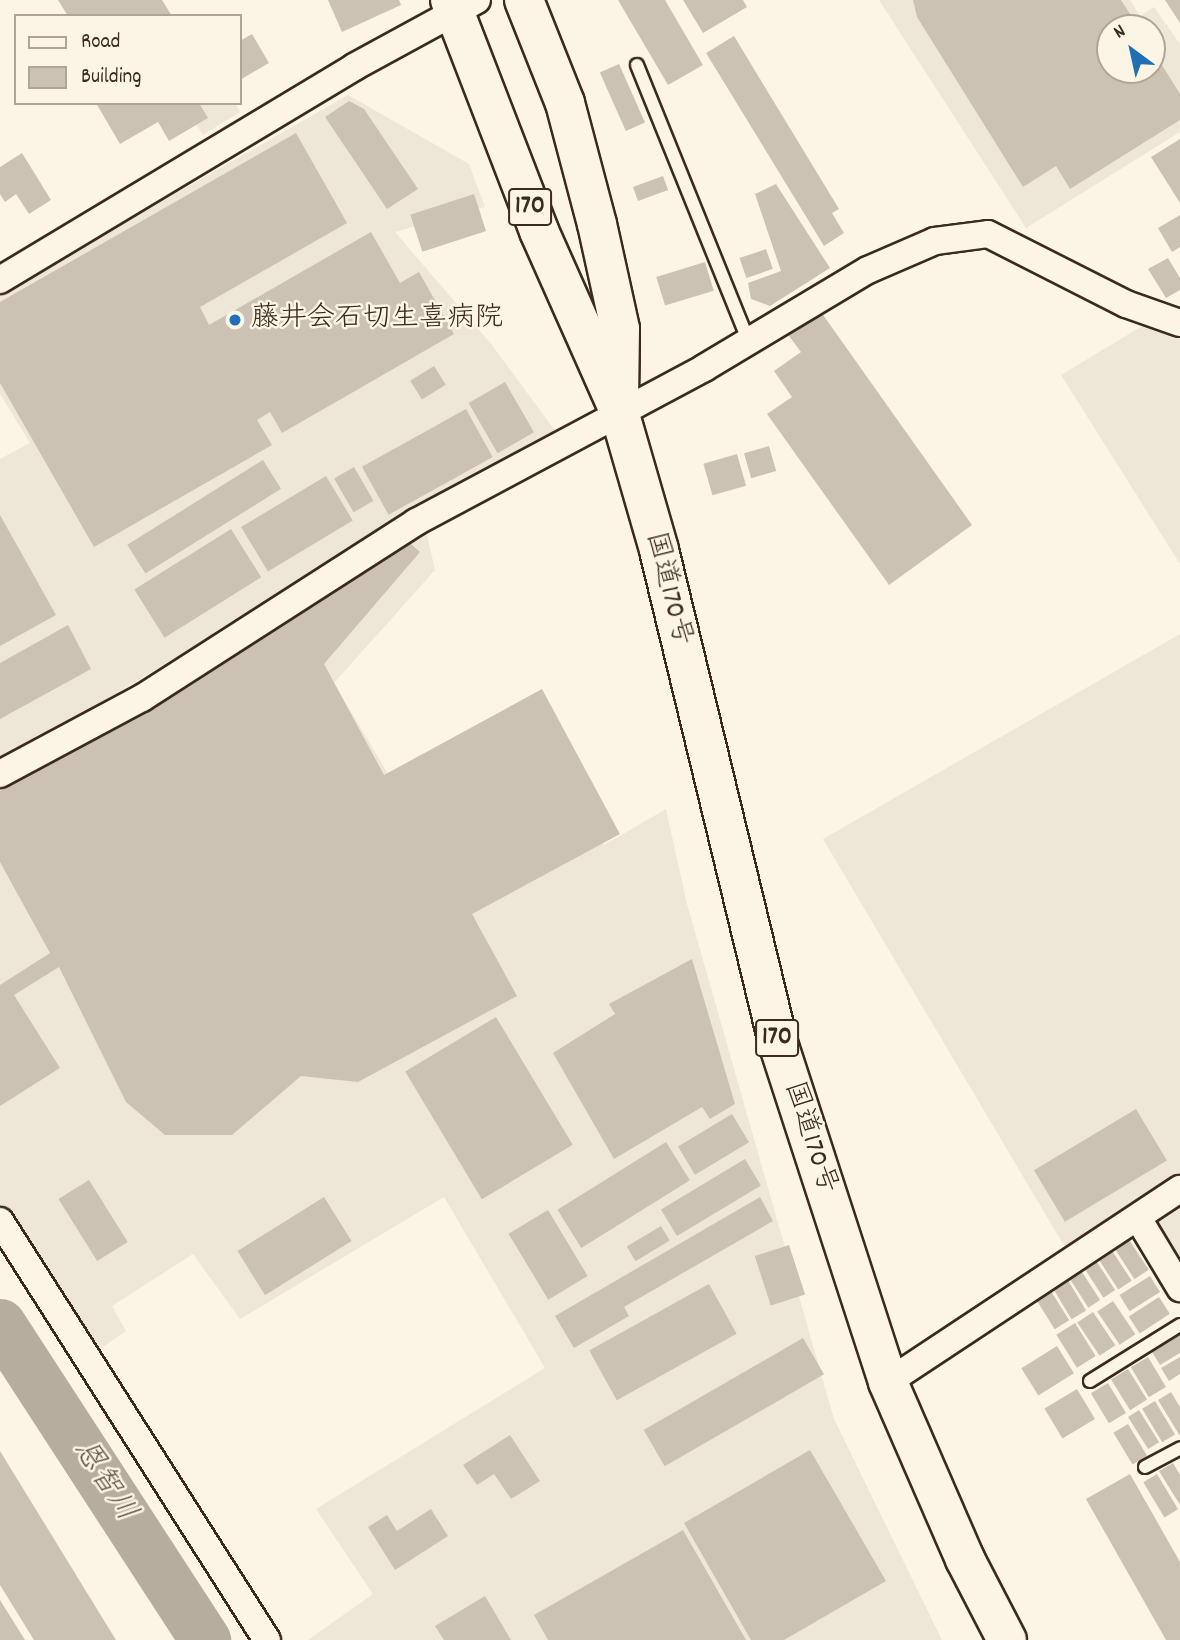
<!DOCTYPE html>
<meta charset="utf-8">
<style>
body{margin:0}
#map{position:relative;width:1180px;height:1640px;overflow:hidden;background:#fcf5e5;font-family:Dekko,"Klee One",sans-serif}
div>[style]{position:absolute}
.built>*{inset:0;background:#eee6d6}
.river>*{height:51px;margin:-25.5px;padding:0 25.5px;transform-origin:25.5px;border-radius:25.5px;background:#b7ad9e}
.building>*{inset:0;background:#ccc2b3;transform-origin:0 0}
.roads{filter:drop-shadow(2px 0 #3b2a1e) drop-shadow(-2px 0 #3b2a1e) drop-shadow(0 2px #3b2a1e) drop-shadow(0 -2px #3b2a1e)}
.service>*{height:12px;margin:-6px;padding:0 6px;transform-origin:6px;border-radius:6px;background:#fcf5e5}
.minor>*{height:26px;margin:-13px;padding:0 13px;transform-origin:13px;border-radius:13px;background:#fcf5e5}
.trunk>*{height:38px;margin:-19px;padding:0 19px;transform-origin:19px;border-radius:19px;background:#fcf5e5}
.dots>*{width:19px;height:19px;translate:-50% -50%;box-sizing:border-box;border:4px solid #fcf5e5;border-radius:50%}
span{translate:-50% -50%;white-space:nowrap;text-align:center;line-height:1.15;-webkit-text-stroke:5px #fcf5e5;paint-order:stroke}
.shield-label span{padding:2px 5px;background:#fcf5e5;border:2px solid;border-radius:5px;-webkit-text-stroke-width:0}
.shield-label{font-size:26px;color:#3b2a1e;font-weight:700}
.poi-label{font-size:28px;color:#3b2a1e}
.left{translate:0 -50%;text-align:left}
.street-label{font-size:28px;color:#3b2a1e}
.water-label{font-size:30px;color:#605144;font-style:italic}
.legend{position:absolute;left:14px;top:14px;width:228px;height:91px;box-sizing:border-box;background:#fcf5e5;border:2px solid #afa495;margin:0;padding:9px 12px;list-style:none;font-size:21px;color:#3b2a1e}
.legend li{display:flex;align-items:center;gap:14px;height:35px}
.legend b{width:35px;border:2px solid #afa495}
.north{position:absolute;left:1096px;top:14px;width:70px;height:70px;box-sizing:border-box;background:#fcf5e5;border:2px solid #afa495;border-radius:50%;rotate:327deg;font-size:19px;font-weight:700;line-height:28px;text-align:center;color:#3b2a1e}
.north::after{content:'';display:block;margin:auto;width:24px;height:32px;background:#1f6fb2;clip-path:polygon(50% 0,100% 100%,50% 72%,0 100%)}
</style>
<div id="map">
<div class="built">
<div style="clip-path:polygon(evenodd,879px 0,1130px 0,1140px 16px,1154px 7px,1180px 44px,1180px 132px,1026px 228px,879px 0,1110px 28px,1152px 28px,1152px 70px,1110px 70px,1110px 28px)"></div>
<div style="clip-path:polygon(348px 95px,469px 164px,485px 207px,395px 232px,492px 345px,556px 432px,0 762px,0 459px,30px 443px,0 394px,0 294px)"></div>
<div style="clip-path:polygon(183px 103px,235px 103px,240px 112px,203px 135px)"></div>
<div style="clip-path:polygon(1159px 316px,1180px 320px,1180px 564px,1061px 375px)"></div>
<div style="clip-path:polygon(425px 526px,435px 570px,334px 683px,397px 789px,557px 716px,604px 845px,666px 809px,687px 904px,834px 1419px,942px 1640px,308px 1640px,373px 1594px,316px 1509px,545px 1368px,444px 1197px,240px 1319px,193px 1254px,112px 1306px,126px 1331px,87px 1358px,0 1221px,0 774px)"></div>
<div style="clip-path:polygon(1180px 634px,1180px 1175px,1066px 1249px,823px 839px)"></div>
<div style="clip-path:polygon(1180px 1201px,1180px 1263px,1154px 1218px)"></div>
</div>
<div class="river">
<div style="left:0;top:1324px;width:377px;rotate:57deg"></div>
</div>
<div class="building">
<div style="clip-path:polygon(58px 0,162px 0,172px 16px,68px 16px)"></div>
<div style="clip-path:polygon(328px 0,399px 0,401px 5px,342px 32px)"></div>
<div style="clip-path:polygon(618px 0,665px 0,703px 65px,668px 85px)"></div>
<div style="clip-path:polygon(683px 0,743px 0,747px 7px,703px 33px)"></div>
<div style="clip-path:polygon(913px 0,1121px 0,1139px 28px,1110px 28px,1110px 70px,1152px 70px,1152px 49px,1180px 94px,1180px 120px,1070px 189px,1056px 166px,1023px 187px,917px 17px)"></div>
<div style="clip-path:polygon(1165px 0,1180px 0,1180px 23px)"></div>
<div style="clip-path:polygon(252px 34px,269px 63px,240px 80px,240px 41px)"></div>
<div style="clip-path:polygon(734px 36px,839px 209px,832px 213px,844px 233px,824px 246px,706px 53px)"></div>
<div style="left:619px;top:64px;width:64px;height:21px;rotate:66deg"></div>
<div style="clip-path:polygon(349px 101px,364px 109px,418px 189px,387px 209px,325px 117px)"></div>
<div style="clip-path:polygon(96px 103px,199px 103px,208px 118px,169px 141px,158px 122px,120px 144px)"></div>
<div style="clip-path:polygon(296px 133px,347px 223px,200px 307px,209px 325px,371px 232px,400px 283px,419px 272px,454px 334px,282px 433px,270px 412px,257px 420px,272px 445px,94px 547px,0 383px,0 302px)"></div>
<div style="clip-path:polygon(1180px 139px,1180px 203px,1151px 157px)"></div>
<div style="clip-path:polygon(22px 153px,51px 200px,29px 214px,16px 194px,5px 202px,0 194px,0 167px)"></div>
<div style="left:663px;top:176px;width:15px;height:32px;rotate:70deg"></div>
<div style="clip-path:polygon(776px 184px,830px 268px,770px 306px,751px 299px,748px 283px,781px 271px,755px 194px)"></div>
<div style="left:474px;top:194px;width:39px;height:67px;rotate:72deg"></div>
<div style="clip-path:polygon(1180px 215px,1180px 247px,1172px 252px,1158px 228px)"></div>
<div style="left:766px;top:249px;width:21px;height:28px;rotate:71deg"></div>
<div style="clip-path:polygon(1168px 258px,1180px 278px,1180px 290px,1166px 298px,1148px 269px)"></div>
<div style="left:705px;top:262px;width:30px;height:51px;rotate:73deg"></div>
<div style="clip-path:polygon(816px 305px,972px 525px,889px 585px,767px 414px,792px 397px,774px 371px,801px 352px,783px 328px)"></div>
<div style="left:434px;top:366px;width:22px;height:28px;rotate:58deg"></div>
<div style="left:505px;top:382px;width:58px;height:42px;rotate:60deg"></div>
<div style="left:466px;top:409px;width:55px;height:119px;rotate:61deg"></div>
<div style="left:769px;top:446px;width:26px;height:26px;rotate:74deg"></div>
<div style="left:737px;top:454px;width:33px;height:35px;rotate:74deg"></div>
<div style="left:263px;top:460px;width:34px;height:160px;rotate:58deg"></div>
<div style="left:354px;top:467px;width:39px;height:23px;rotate:60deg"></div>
<div style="left:326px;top:476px;width:52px;height:99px;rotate:59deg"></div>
<div style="clip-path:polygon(0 515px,56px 615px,0 646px)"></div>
<div style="left:231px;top:529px;width:57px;height:114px;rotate:58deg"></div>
<div style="clip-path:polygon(403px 537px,420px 552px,324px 664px,384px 775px,542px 689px,620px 834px,472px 914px,517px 996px,358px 1082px,301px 1076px,232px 1135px,165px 1135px,126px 1102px,59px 967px,14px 995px,60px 1068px,0 1106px,0 985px,50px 953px,0 862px,0 791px)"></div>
<div style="clip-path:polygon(68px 625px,91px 669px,0 719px,0 663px)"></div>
<div style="clip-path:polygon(692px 959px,735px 1104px,710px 1119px,702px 1107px,614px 1159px,553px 1053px,615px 1014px,609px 1004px)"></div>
<div style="left:496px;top:1017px;width:149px;height:106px;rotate:59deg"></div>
<div style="left:1136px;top:1109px;width:60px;height:119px;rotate:59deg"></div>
<div style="left:732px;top:1114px;width:33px;height:63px;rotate:59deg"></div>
<div style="left:666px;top:1142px;width:45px;height:128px;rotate:58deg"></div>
<div style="left:745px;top:1159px;width:31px;height:98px;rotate:59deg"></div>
<div style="left:89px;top:1180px;width:73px;height:36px;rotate:58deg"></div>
<div style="left:324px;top:1197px;width:52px;height:102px;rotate:58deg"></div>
<div style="clip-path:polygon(760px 1197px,773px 1221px,624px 1307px,629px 1316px,574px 1348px,555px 1316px)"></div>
<div style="left:548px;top:1210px;width:77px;height:46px;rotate:59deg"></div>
<div style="left:661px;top:1226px;width:17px;height:40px;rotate:59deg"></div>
<div style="left:1128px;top:1238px;width:38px;height:17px;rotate:57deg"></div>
<div style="left:789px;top:1245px;width:52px;height:36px;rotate:72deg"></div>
<div style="left:1111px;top:1249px;width:38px;height:16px;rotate:57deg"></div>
<div style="left:1095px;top:1259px;width:37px;height:14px;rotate:57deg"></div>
<div style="left:1080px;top:1269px;width:37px;height:14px;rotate:57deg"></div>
<div style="left:1150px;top:1276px;width:19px;height:36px;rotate:58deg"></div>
<div style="left:1066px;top:1277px;width:39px;height:17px;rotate:59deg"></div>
<div style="left:709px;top:1284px;width:57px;height:137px;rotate:61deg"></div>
<div style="left:1049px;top:1288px;width:38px;height:17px;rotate:58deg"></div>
<div style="left:1159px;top:1297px;width:20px;height:36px;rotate:57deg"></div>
<div style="left:1113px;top:1301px;width:40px;height:19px;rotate:56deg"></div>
<div style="left:1093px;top:1312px;width:40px;height:19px;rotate:56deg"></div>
<div style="left:1075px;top:1323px;width:39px;height:22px;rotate:58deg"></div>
<div style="clip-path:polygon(1180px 1335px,1180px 1353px,1160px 1365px,1152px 1352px)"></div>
<div style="left:803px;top:1338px;width:42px;height:184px;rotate:60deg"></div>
<div style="left:1057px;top:1346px;width:32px;height:42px;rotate:58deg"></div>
<div style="left:1148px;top:1357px;width:35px;height:20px;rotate:59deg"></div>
<div style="clip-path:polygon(1180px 1357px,1180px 1374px,1169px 1381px,1161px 1368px)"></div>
<div style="left:1128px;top:1369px;width:36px;height:20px;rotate:58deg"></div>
<div style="left:1108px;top:1383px;width:35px;height:20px;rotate:59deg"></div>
<div style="left:1077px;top:1389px;width:35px;height:38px;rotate:59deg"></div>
<div style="clip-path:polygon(1171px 1392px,1180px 1407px,1180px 1436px,1158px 1400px)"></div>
<div style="left:1155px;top:1401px;width:39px;height:15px;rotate:59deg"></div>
<div style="left:1139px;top:1410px;width:38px;height:13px;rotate:58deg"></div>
<div style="left:1128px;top:1424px;width:37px;height:17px;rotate:59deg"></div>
<div style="clip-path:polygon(510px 1435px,540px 1481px,511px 1499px,494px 1474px,477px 1485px,463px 1465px)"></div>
<div style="clip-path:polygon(810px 1450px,886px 1581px,784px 1640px,751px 1640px,684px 1523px)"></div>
<div style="clip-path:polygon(0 1451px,116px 1640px,34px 1640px,0 1585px)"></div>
<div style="clip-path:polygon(1173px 1463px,1180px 1475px,1180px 1505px,1159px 1471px)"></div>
<div style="clip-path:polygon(1130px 1474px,1180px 1562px,1180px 1640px,1166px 1640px,1086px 1499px)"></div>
<div style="left:1157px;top:1474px;width:41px;height:16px;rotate:59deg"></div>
<div style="clip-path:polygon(431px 1509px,448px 1536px,395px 1570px,368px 1527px,387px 1515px,397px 1531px)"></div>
<div style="clip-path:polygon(683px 1530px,746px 1640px,548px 1640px,534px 1615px)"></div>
<div style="clip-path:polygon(485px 1596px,511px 1640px,444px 1640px,435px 1626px)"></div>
<div style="clip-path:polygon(0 1600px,25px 1640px,0 1640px)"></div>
</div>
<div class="roads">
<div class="service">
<div style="left:637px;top:65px;width:299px;rotate:68deg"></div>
<div style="left:1090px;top:1381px;width:106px;rotate:-31.9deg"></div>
<div style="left:1145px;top:1467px;width:40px;rotate:-28deg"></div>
</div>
<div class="minor">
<div style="left:0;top:280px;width:413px;rotate:-31deg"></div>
<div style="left:354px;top:67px;width:140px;rotate:-28.6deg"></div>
<div style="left:0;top:774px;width:161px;rotate:-28.2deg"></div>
<div style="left:142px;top:698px;width:326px;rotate:-32.7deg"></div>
<div style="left:416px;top:522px;width:327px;rotate:-28.1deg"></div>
<div style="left:704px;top:368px;width:191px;rotate:-30.9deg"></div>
<div style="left:868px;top:270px;width:73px;rotate:-23.4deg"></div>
<div style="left:935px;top:241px;width:53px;rotate:-7.5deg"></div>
<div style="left:988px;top:234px;width:155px;rotate:26.9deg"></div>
<div style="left:1126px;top:304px;width:57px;rotate:19.4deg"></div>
<div style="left:1138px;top:1218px;width:82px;rotate:59deg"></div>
<div style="left:0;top:1221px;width:497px;rotate:57.5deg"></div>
<div style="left:888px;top:1382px;width:350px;rotate:-33.5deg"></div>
</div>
<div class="trunk">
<div style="left:450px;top:0;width:248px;rotate:68.9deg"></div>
<div style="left:539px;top:231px;width:197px;rotate:66deg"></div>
<div style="left:619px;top:411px;width:145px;rotate:73.9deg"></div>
<div style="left:659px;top:550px;width:510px;rotate:76.4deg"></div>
<div style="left:779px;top:1046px;width:353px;rotate:72deg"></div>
<div style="left:888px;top:1382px;width:193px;rotate:66.5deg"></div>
<div style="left:965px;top:1559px;width:91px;rotate:62.6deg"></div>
<div style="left:524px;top:0;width:111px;rotate:68.3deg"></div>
<div style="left:565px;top:103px;width:125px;rotate:75.2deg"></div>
<div style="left:597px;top:224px;width:107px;rotate:77.6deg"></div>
<div style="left:620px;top:329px;width:71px;rotate:90.8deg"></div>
</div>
</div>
<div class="dots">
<div style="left:235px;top:320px;background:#1f6fb2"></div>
</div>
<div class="shield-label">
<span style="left:530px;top:207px">170</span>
<span style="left:777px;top:1038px">170</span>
</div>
<div class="poi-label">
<span class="left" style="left:251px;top:320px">藤井会石切生喜病院</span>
</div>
<div class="street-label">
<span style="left:667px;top:589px;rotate:76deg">国道170号</span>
<span style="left:809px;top:1138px;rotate:72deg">国道170号</span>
</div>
<div class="water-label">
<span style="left:103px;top:1482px;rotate:57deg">恩智川</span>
</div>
<ul class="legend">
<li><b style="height:9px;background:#fcf5e5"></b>Road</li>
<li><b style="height:19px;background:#ccc2b3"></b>Building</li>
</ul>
<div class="north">N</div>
</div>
